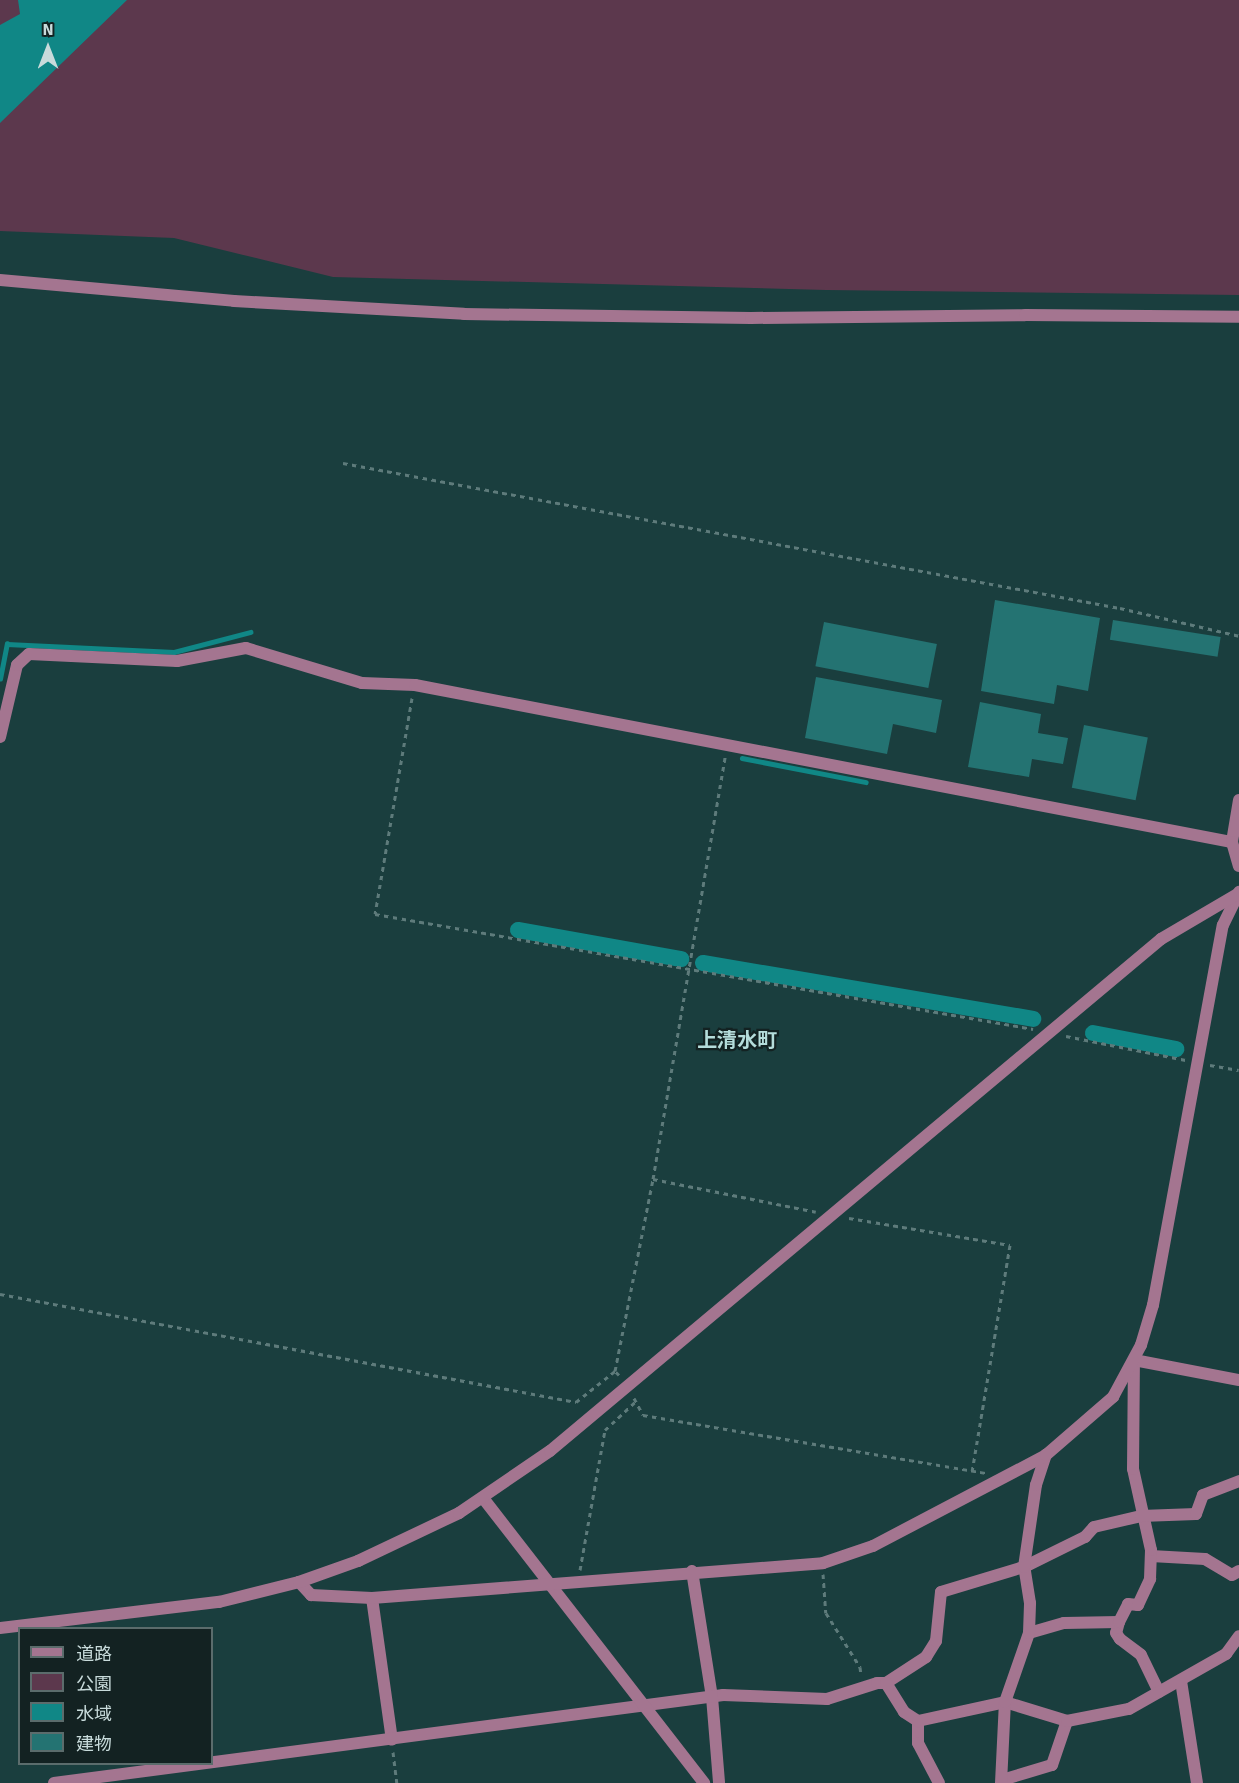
<!DOCTYPE html>
<meta charset="utf-8">
<style>
body{margin:0}
#map{position:relative;width:1239px;height:1783px;overflow:hidden;background:#1a3e3e;font-family:Signika,"Noto Sans JP",sans-serif}
div>[style]{position:absolute}
.green>*{inset:0;background:#5c384d}
.water>*{inset:0;background:#108786}
.stream>*{height:4.5px;margin:-2.25px;padding:0 2.25px;transform-origin:2.25px;border-radius:2.25px;background:#108786}
.canal>*{height:16px;margin:-8px;padding:0 8px;transform-origin:8px;border-radius:8px;background:#108786}
.building>*{inset:0;background:#247372;transform-origin:0 0}
.path>*{height:3px;margin-top:-1.5px;transform-origin:0;background:repeating-linear-gradient(90deg,#5e7b7b 0 4.5px,transparent 0 9px)}
.minor>*{height:12px;margin:-6px;padding:0 6px;transform-origin:6px;border-radius:6px;background:#a47590}
.tertiary>*{height:12px;margin:-6px;padding:0 6px;transform-origin:6px;border-radius:6px;background:#a47590}
span{translate:-50% -50%;white-space:nowrap;text-align:center;line-height:1.15;-webkit-text-stroke:4.5px #132222;paint-order:stroke}
.quarter-label{font-size:20px;color:#b4dcda;font-weight:700}
.legend{position:absolute;left:18px;top:1627px;width:195px;height:138px;box-sizing:border-box;background:#132222;border:2px solid #5b6c6c;margin:0;padding:8px 10px;list-style:none;font-size:18px;color:#c8dbdb}
.legend li{display:flex;align-items:center;gap:12px;height:30px}
.legend b{width:30px;border:2px solid #5b6c6c}
.north{position:absolute;left:18px;top:18px;width:60px;height:60px;-webkit-text-stroke:4px #132222;paint-order:stroke;rotate:0deg;font-size:16px;font-weight:700;line-height:24px;text-align:center;color:#c8dbdb}
.north::after{content:'';display:block;margin:auto;width:21px;height:27px;background:#c8dbdb;clip-path:polygon(50% 0,100% 100%,50% 72%,0 100%)}
</style>
<div id="map">
<div class="green">
<div style="clip-path:polygon(0 0,1239px 0,1239px 295px,826px 290px,333px 277px,174px 238px,0 231px)"></div>
</div>
<div class="water">
<div style="clip-path:polygon(18px 0,127px 0,0 123px,0 25px,20px 14px)"></div>
</div>
<div class="stream">
<div style="left:0;top:679px;width:36px;rotate:-79deg"></div>
<div style="left:7px;top:644px;width:167px;rotate:2.7deg"></div>
<div style="left:174px;top:652px;width:79px;rotate:-14.7deg"></div>
<div style="left:742px;top:758px;width:126px;rotate:11deg"></div>
</div>
<div class="canal">
<div style="left:518px;top:930px;width:166px;rotate:10.1deg"></div>
<div style="left:703px;top:963px;width:335px;rotate:9.6deg"></div>
<div style="left:1093px;top:1033px;width:85px;rotate:10.9deg"></div>
</div>
<div class="building">
<div style="clip-path:polygon(995px 600px,1100px 618px,1088px 691px,1057px 685px,1054px 704px,981px 691px)"></div>
<div style="left:1113px;top:620px;width:109px;height:20px;rotate:9deg"></div>
<div style="left:824px;top:622px;width:115px;height:45px;rotate:11deg"></div>
<div style="clip-path:polygon(816px 677px,942px 700px,936px 733px,893px 724px,887px 754px,805px 738px)"></div>
<div style="clip-path:polygon(980px 702px,1041px 714px,1038px 733px,1068px 738px,1063px 764px,1032px 759px,1029px 777px,968px 767px)"></div>
<div style="left:1084px;top:725px;width:65px;height:64px;rotate:11deg"></div>
</div>
<div class="path">
<div style="left:343px;top:463px;width:790px;rotate:10.57deg"></div>
<div style="left:1120px;top:608px;width:122px;rotate:13.2deg"></div>
<div style="left:412px;top:698px;width:219px;rotate:99.7deg"></div>
<div style="left:375px;top:914px;width:668px;rotate:9.91deg"></div>
<div style="left:1066px;top:1036px;width:122px;rotate:11.3deg"></div>
<div style="left:1210px;top:1065px;width:29px;rotate:10deg"></div>
<div style="left:653px;top:1179px;width:166px;rotate:11.4deg"></div>
<div style="left:849px;top:1218px;width:163px;rotate:9.5deg"></div>
<div style="left:1010px;top:1245px;width:229px;rotate:99.5deg"></div>
<div style="left:0;top:1294px;width:586px;rotate:10.62deg"></div>
<div style="left:576px;top:1402px;width:50px;rotate:-38.5deg"></div>
<div style="left:619px;top:1375px;width:6px;rotate:-135deg"></div>
<div style="left:615px;top:1371px;width:196px;rotate:-78.8deg"></div>
<div style="left:653px;top:1179px;width:428px;rotate:-80.3deg"></div>
<div style="left:634px;top:1398px;width:19px;rotate:62deg"></div>
<div style="left:643px;top:1415px;width:347px;rotate:9.6deg"></div>
<div style="left:580px;top:1570px;width:142px;rotate:-79.9deg"></div>
<div style="left:605px;top:1430px;width:42px;rotate:-43.1deg"></div>
<div style="left:823px;top:1574px;width:39px;rotate:86deg"></div>
<div style="left:826px;top:1613px;width:64px;rotate:57.8deg"></div>
<div style="left:860px;top:1667px;width:8px;rotate:83deg"></div>
<div style="left:393px;top:1752px;width:31px;rotate:83deg"></div>
</div>
<div class="minor">
<div style="left:0;top:280px;width:235px;rotate:5.1deg"></div>
<div style="left:234px;top:301px;width:230px;rotate:3.2deg"></div>
<div style="left:464px;top:314px;width:287px;rotate:0.8deg"></div>
<div style="left:751px;top:318px;width:274px;rotate:-0.6deg"></div>
<div style="left:1025px;top:315px;width:214px;rotate:0.5deg"></div>
<div style="left:0;top:737px;width:74px;rotate:-76.7deg"></div>
<div style="left:17px;top:665px;width:16px;rotate:-43deg"></div>
<div style="left:29px;top:654px;width:148px;rotate:2.7deg"></div>
<div style="left:177px;top:661px;width:70px;rotate:-10.7deg"></div>
<div style="left:246px;top:648px;width:121px;rotate:16.8deg"></div>
<div style="left:362px;top:683px;width:53px;rotate:2.2deg"></div>
<div style="left:415px;top:685px;width:832px;rotate:10.88deg"></div>
<div style="left:1239px;top:800px;width:43px;rotate:99.5deg"></div>
<div style="left:1232px;top:842px;width:25px;rotate:74deg"></div>
<div style="left:1151px;top:1556px;width:54px;rotate:3.2deg"></div>
<div style="left:1205px;top:1559px;width:31px;rotate:31deg"></div>
<div style="left:1232px;top:1575px;width:8px;rotate:-30deg"></div>
<div style="left:692px;top:1571px;width:128px;rotate:81deg"></div>
<div style="left:712px;top:1697px;width:86px;rotate:85.3deg"></div>
<div style="left:372px;top:1598px;width:143px;rotate:82deg"></div>
<div style="left:1119px;top:1622px;width:11px;rotate:105deg"></div>
<div style="left:1116px;top:1633px;width:7px;rotate:56deg"></div>
<div style="left:1120px;top:1639px;width:26px;rotate:37deg"></div>
<div style="left:1141px;top:1655px;width:41px;rotate:64.1deg"></div>
<div style="left:1029px;top:1633px;width:36px;rotate:-16deg"></div>
<div style="left:1064px;top:1623px;width:55px;rotate:-1deg"></div>
<div style="left:1119px;top:1622px;width:20px;rotate:-63deg"></div>
<div style="left:1128px;top:1604px;width:10px;rotate:6deg"></div>
<div style="left:1138px;top:1605px;width:29px;rotate:-65deg"></div>
<div style="left:1150px;top:1579px;width:29px;rotate:-88deg"></div>
<div style="left:1151px;top:1550px;width:83px;rotate:-102.5deg"></div>
<div style="left:1133px;top:1469px;width:109px;rotate:-89.5deg"></div>
<div style="left:1134px;top:1360px;width:107px;rotate:10.8deg"></div>
<div style="left:1181px;top:1681px;width:103px;rotate:81.1deg"></div>
<div style="left:886px;top:1683px;width:48px;rotate:-33deg"></div>
<div style="left:926px;top:1657px;width:19px;rotate:-58deg"></div>
<div style="left:936px;top:1641px;width:49px;rotate:-84.2deg"></div>
<div style="left:941px;top:1592px;width:87px;rotate:-16.8deg"></div>
<div style="left:1024px;top:1567px;width:68px;rotate:-26.2deg"></div>
<div style="left:1085px;top:1537px;width:13px;rotate:-48deg"></div>
<div style="left:1094px;top:1527px;width:48px;rotate:-13.2deg"></div>
<div style="left:1141px;top:1516px;width:55px;rotate:-2.1deg"></div>
<div style="left:1196px;top:1514px;width:20px;rotate:-70deg"></div>
<div style="left:1203px;top:1495px;width:39px;rotate:-21deg"></div>
<div style="left:918px;top:1721px;width:22px;rotate:90deg"></div>
<div style="left:918px;top:1743px;width:45px;rotate:62.3deg"></div>
<div style="left:1002px;top:1780px;width:52px;rotate:-16.7deg"></div>
<div style="left:1052px;top:1765px;width:46px;rotate:-71.2deg"></div>
<div style="left:54px;top:1783px;width:675px;rotate:-7.49deg"></div>
<div style="left:723px;top:1695px;width:104px;rotate:2.2deg"></div>
<div style="left:827px;top:1699px;width:52px;rotate:-17.7deg"></div>
<div style="left:877px;top:1683px;width:9px"></div>
<div style="left:886px;top:1683px;width:34px;rotate:58deg"></div>
<div style="left:904px;top:1712px;width:17px;rotate:33deg"></div>
<div style="left:918px;top:1721px;width:89px;rotate:-12.3deg"></div>
<div style="left:1005px;top:1702px;width:65px;rotate:17deg"></div>
<div style="left:1067px;top:1721px;width:63px;rotate:-11deg"></div>
<div style="left:1129px;top:1709px;width:112px;rotate:-29.6deg"></div>
<div style="left:1226px;top:1654px;width:22px;rotate:-54deg"></div>
<div style="left:1001px;top:1783px;width:81px;rotate:-87.2deg"></div>
<div style="left:1005px;top:1702px;width:73px;rotate:-70.8deg"></div>
<div style="left:1029px;top:1633px;width:30px;rotate:-88deg"></div>
<div style="left:1030px;top:1603px;width:36px;rotate:-99deg"></div>
<div style="left:1024px;top:1567px;width:83px;rotate:-81.7deg"></div>
<div style="left:1036px;top:1485px;width:32px;rotate:-72deg"></div>
</div>
<div class="tertiary">
<div style="left:483px;top:1498px;width:361px;rotate:52.2deg"></div>
<div style="left:299px;top:1582px;width:18px;rotate:47deg"></div>
<div style="left:311px;top:1595px;width:61px;rotate:2.8deg"></div>
<div style="left:372px;top:1598px;width:452px;rotate:-4.4deg"></div>
<div style="left:823px;top:1563px;width:53px;rotate:-18.8deg"></div>
<div style="left:873px;top:1546px;width:195px;rotate:-27.7deg"></div>
<div style="left:1046px;top:1455px;width:89px;rotate:-40.9deg"></div>
<div style="left:1113px;top:1397px;width:59px;rotate:-61.7deg"></div>
<div style="left:1141px;top:1345px;width:42px;rotate:-73.3deg"></div>
<div style="left:1153px;top:1305px;width:386px;rotate:-79.6deg"></div>
<div style="left:1223px;top:925px;width:37px;rotate:-64deg"></div>
<div style="left:0;top:1628px;width:221px;rotate:-6.8deg"></div>
<div style="left:219px;top:1602px;width:82px;rotate:-14deg"></div>
<div style="left:299px;top:1582px;width:63px;rotate:-19.6deg"></div>
<div style="left:358px;top:1561px;width:112px;rotate:-25.4deg"></div>
<div style="left:459px;top:1513px;width:110px;rotate:-34.3deg"></div>
<div style="left:550px;top:1451px;width:797px;rotate:-39.96deg"></div>
<div style="left:1161px;top:939px;width:91px;rotate:-30.5deg"></div>
</div>
<div class="quarter-label">
<span style="left:737px;top:1040px">上清水町</span>
</div>
<ul class="legend">
<li><b style="height:8px;background:#a47590"></b>道路</li>
<li><b style="height:16px;background:#5c384d"></b>公園</li>
<li><b style="height:16px;background:#108786"></b>水域</li>
<li><b style="height:16px;background:#247372"></b>建物</li>
</ul>
<div class="north">N</div>
</div>
